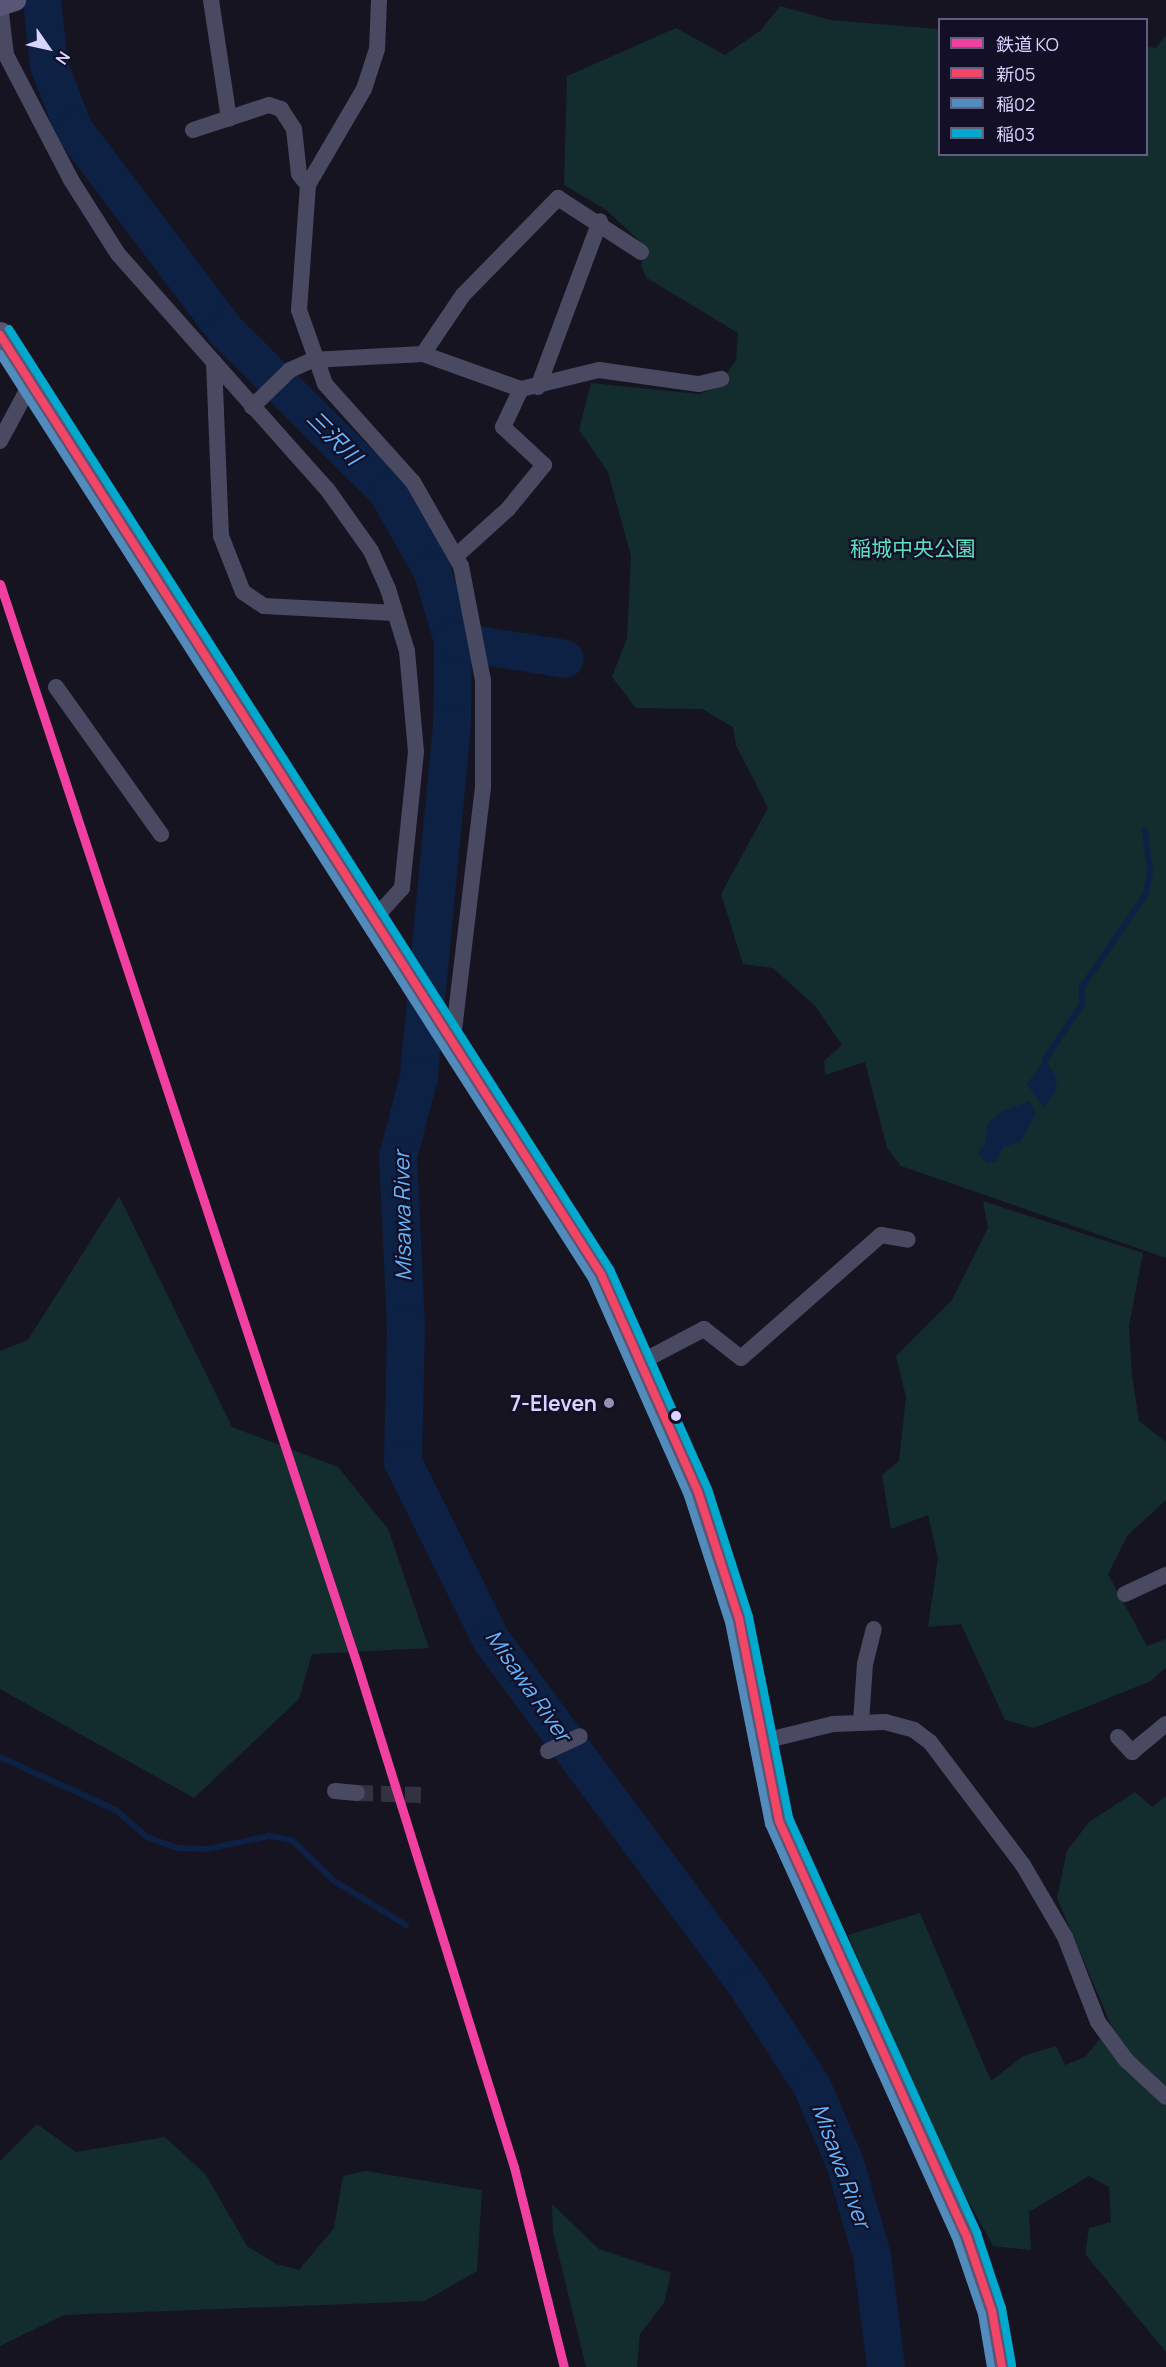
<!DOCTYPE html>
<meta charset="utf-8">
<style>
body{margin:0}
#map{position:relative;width:1166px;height:2367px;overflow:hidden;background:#161421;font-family:Manrope,"Noto Sans JP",sans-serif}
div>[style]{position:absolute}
.green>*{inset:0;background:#132c2d}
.water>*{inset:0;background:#0d2144}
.stream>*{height:6px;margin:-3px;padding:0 3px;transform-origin:3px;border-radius:3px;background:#0d2144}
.river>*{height:38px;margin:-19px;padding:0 19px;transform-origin:19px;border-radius:19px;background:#0d2144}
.street-tunnel>*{height:16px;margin-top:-8px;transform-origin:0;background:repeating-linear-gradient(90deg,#333142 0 16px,transparent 0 24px)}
.street>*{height:16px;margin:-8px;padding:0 8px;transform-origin:8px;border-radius:8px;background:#4a4962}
.secondary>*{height:22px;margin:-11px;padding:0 11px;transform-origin:11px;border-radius:11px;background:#575674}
.primary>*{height:26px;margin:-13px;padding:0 13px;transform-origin:13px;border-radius:13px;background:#5e5373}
.bus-1>*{height:8px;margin:-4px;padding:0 4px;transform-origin:4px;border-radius:4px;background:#f34667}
.bus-2>*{height:8px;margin:-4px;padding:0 4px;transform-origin:4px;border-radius:4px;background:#518cbc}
.bus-3>*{height:8px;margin:-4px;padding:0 4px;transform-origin:4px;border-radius:4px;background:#00a9ce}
.rail-1>*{height:9px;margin:-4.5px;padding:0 4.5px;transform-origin:4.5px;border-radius:4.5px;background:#f140a2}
.dots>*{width:16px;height:16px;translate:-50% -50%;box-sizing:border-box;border:3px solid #130f26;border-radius:50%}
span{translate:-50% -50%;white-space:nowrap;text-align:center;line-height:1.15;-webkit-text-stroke:4.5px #130f26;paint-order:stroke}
.park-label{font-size:21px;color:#5fe0c0}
.poi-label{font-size:21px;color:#d9d4ff;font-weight:700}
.right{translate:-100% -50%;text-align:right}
.water-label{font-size:22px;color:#62b6ff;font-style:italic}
.legend{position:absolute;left:938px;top:18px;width:210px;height:138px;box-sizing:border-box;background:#130f26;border:2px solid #625e7d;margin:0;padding:8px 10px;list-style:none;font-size:18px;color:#d9d4ff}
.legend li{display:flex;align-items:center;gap:12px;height:30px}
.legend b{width:30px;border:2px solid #625e7d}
.north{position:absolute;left:18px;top:18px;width:60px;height:60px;-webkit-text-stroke:4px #130f26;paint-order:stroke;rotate:124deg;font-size:16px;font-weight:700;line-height:24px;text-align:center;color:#d9d4ff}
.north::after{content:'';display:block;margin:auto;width:21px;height:27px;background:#d9d4ff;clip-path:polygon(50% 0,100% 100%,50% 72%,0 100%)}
</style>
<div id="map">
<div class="green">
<div style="clip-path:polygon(780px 6px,831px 20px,939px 29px,940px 154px,1146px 154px,1147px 47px,1156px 48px,1166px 35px,1166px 1258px,901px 1166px,887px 1148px,865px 1062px,825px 1075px,824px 1061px,842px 1045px,816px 1007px,773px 968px,743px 964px,721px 894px,768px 808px,736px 745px,733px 727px,702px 709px,636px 708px,612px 677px,627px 638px,631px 556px,608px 472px,579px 430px,591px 383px,699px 394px,718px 387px,736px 360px,738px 333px,647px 278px,641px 266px,646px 247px,605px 209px,564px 185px,567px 76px,676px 28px,725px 55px,761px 30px)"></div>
<div style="clip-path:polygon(119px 1196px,232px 1427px,338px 1467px,388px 1529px,429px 1648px,312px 1654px,299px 1699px,194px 1798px,0 1689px,0 1351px,28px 1340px)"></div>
<div style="clip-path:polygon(983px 1201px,1143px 1253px,1129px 1326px,1132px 1376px,1139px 1421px,1166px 1442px,1166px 1500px,1127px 1536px,1108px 1574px,1147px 1646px,1166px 1639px,1166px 1667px,1151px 1681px,1034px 1728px,1005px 1720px,961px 1624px,928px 1627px,938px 1558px,928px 1515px,891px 1529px,882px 1475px,899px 1461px,906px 1397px,896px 1356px,952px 1300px,988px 1228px)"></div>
<div style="clip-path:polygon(1135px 1792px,1152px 1807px,1166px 1796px,1166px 2352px,1085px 2254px,1089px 2228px,1111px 2222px,1109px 2187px,1089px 2176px,1029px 2212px,1031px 2250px,993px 2246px,934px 2138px,848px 1935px,920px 1913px,991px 2081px,1023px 2056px,1056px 2046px,1065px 2065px,1085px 2057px,1111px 2025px,1057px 1898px,1067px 1851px,1089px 1822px)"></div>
<div style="clip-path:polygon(37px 2124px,76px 2152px,165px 2137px,206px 2175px,247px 2246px,276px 2264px,299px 2270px,334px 2228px,343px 2176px,365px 2171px,482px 2190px,477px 2271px,425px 2301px,64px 2315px,0 2346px,0 2161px)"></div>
<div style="clip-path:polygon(552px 2204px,599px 2249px,671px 2273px,664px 2303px,640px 2334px,637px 2367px,586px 2367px,553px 2232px)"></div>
</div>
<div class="water">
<div style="clip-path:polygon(1045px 1059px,1057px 1078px,1055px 1093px,1043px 1107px,1027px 1084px)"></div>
<div style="clip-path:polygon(1029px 1101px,1036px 1114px,1020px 1142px,1003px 1147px,997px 1161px,987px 1163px,978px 1153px,986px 1142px,987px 1124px,1003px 1111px)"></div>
</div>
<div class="stream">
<div style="left:1045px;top:1059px;width:66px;rotate:-56.1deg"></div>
<div style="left:1082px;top:1004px;width:17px;rotate:-90deg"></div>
<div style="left:1082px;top:987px;width:113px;rotate:-55.5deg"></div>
<div style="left:1146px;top:894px;width:22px;rotate:-80deg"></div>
<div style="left:1150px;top:872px;width:42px;rotate:-96.8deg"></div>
<div style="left:0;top:1757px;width:128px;rotate:24.6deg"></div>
<div style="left:116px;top:1810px;width:41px;rotate:41.1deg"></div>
<div style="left:147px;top:1837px;width:33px;rotate:20deg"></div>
<div style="left:178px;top:1848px;width:29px;rotate:2deg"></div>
<div style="left:207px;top:1849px;width:63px;rotate:-11.8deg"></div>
<div style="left:269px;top:1836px;width:23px;rotate:10deg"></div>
<div style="left:292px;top:1840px;width:57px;rotate:44.3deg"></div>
<div style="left:333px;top:1880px;width:86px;rotate:31.7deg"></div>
</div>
<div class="river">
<div style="left:42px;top:0;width:65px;rotate:83.9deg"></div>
<div style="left:49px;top:65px;width:70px;rotate:69deg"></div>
<div style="left:74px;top:130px;width:251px;rotate:52.9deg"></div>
<div style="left:225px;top:330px;width:228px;rotate:44.8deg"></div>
<div style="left:387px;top:491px;width:91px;rotate:60.3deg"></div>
<div style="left:432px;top:570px;width:74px;rotate:73.5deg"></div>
<div style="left:453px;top:641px;width:84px;rotate:90.7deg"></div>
<div style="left:452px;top:725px;width:354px;rotate:95.4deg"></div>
<div style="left:419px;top:1077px;width:83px;rotate:104.7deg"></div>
<div style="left:398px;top:1157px;width:170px;rotate:87.3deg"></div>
<div style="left:406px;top:1327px;width:135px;rotate:91.3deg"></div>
<div style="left:403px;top:1462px;width:200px;rotate:63.6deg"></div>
<div style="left:492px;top:1641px;width:430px;rotate:53.5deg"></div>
<div style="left:748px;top:1987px;width:120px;rotate:57.2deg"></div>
<div style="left:813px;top:2088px;width:82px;rotate:66.9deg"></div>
<div style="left:845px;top:2163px;width:97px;rotate:73.8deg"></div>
<div style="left:872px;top:2256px;width:112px;rotate:82.8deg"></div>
<div style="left:453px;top:641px;width:113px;rotate:9.1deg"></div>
</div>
<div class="street-tunnel">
<div style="left:357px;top:1793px;width:64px;rotate:1.8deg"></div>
</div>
<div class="street">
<div style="left:211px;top:0;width:120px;rotate:81.4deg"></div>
<div style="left:379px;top:0;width:49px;rotate:92.3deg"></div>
<div style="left:377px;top:49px;width:42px;rotate:108deg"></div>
<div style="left:364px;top:89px;width:111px;rotate:120.3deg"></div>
<div style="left:308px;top:185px;width:125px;rotate:94.1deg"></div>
<div style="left:299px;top:310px;width:78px;rotate:70.6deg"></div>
<div style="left:325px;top:384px;width:132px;rotate:48.1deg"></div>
<div style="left:413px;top:482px;width:97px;rotate:60.3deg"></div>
<div style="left:461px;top:566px;width:116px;rotate:79.1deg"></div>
<div style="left:483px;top:680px;width:107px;rotate:90deg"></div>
<div style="left:483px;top:787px;width:254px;rotate:96.8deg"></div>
<div style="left:0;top:5px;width:50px;rotate:83.2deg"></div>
<div style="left:6px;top:55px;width:141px;rotate:62.5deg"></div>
<div style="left:71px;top:180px;width:88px;rotate:57.6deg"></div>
<div style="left:118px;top:254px;width:314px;rotate:48.4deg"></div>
<div style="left:327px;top:489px;width:76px;rotate:54.6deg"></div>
<div style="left:371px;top:551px;width:42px;rotate:65.9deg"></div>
<div style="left:388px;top:589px;width:65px;rotate:73deg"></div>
<div style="left:407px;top:651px;width:101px;rotate:84.9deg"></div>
<div style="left:416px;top:752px;width:137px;rotate:95.9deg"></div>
<div style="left:402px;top:888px;width:40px;rotate:132deg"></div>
<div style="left:193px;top:130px;width:80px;rotate:-18.2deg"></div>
<div style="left:269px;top:105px;width:13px;rotate:18deg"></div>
<div style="left:281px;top:109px;width:24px;rotate:57deg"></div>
<div style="left:294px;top:129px;width:45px;rotate:83.7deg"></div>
<div style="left:299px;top:174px;width:14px;rotate:51deg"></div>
<div style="left:423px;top:354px;width:71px;rotate:-55.9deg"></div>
<div style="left:463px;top:295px;width:136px;rotate:-45.6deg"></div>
<div style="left:558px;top:198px;width:99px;rotate:33deg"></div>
<div style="left:214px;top:362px;width:174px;rotate:87.7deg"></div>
<div style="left:221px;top:536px;width:60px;rotate:68.6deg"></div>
<div style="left:243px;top:592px;width:25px;rotate:34deg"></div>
<div style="left:264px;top:606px;width:131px;rotate:3.1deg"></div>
<div style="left:538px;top:387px;width:177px;rotate:-69.5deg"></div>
<div style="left:252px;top:407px;width:53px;rotate:-44.2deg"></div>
<div style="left:290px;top:370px;width:24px;rotate:-24deg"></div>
<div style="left:312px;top:360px;width:111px;rotate:-3.1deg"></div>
<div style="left:423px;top:354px;width:104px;rotate:19.7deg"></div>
<div style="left:521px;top:389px;width:80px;rotate:-13.7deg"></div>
<div style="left:599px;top:370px;width:101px;rotate:8deg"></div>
<div style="left:699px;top:384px;width:23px;rotate:-13deg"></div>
<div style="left:0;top:441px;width:64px;rotate:-61.8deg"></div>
<div style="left:456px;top:556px;width:70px;rotate:-42.1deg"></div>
<div style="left:508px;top:509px;width:57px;rotate:-50.7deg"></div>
<div style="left:544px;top:465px;width:56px;rotate:-137.2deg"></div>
<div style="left:503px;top:427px;width:42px;rotate:-64.7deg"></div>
<div style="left:56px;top:687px;width:181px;rotate:54.5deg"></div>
<div style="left:643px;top:1361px;width:69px;rotate:-27.7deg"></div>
<div style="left:704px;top:1329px;width:47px;rotate:38.1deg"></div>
<div style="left:741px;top:1358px;width:186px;rotate:-41.3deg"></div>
<div style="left:881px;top:1235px;width:27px;rotate:10deg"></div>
<div style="left:1125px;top:1594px;width:45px;rotate:-24.9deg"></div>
<div style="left:861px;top:1722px;width:58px;rotate:-86.1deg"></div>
<div style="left:865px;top:1664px;width:36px;rotate:-76deg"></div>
<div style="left:1118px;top:1737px;width:21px;rotate:47deg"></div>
<div style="left:1132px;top:1752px;width:44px;rotate:-39.5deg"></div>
<div style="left:764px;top:1741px;width:71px;rotate:-13.8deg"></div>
<div style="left:833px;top:1724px;width:52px;rotate:-2.2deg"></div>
<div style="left:885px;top:1722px;width:30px;rotate:15deg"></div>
<div style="left:914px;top:1730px;width:20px;rotate:37deg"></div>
<div style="left:930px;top:1742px;width:154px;rotate:52.9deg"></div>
<div style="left:1023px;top:1865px;width:83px;rotate:59.7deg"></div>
<div style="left:1065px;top:1937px;width:91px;rotate:68.8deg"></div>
<div style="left:1098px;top:2022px;width:47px;rotate:53.6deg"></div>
<div style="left:1126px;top:2060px;width:54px;rotate:42.8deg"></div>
<div style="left:548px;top:1751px;width:35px;rotate:-25deg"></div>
<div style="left:335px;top:1791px;width:22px;rotate:5deg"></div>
</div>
<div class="secondary">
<div style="left:0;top:5px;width:16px;rotate:-18deg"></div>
</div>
<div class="primary">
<div style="left:0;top:335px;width:1115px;rotate:57.38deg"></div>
<div style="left:601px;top:1274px;width:239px;rotate:66deg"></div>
<div style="left:698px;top:1492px;width:133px;rotate:72.1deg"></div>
<div style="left:739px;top:1619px;width:206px;rotate:78.8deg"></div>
<div style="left:779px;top:1821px;width:457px;rotate:65.7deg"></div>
<div style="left:967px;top:2237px;width:78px;rotate:71.3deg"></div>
<div style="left:992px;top:2311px;width:57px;rotate:79.9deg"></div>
</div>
<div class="bus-1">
<div style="left:0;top:335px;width:1115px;rotate:57.38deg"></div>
<div style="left:601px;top:1274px;width:239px;rotate:66deg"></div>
<div style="left:698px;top:1492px;width:133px;rotate:72.1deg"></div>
<div style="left:739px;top:1619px;width:206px;rotate:78.8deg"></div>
<div style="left:779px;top:1821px;width:457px;rotate:65.7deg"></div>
<div style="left:967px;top:2237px;width:78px;rotate:71.3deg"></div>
<div style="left:992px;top:2311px;width:57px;rotate:79.9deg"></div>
</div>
<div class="bus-2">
<div style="left:0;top:354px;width:1098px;rotate:57.38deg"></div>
<div style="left:592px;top:1279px;width:237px;rotate:66.1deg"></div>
<div style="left:688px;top:1496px;width:133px;rotate:72deg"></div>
<div style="left:729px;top:1622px;width:206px;rotate:78.8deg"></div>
<div style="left:769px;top:1824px;width:457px;rotate:65.7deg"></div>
<div style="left:957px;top:2241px;width:77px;rotate:71.1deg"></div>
<div style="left:982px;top:2314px;width:54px;rotate:80.4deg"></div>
</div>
<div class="bus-3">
<div style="left:9px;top:329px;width:1116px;rotate:57.41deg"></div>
<div style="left:610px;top:1269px;width:241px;rotate:66deg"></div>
<div style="left:708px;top:1489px;width:134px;rotate:72.2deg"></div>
<div style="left:749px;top:1617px;width:205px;rotate:78.7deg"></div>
<div style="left:789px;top:1818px;width:456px;rotate:65.6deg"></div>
<div style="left:977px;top:2233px;width:79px;rotate:71.6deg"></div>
<div style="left:1002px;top:2308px;width:58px;rotate:80deg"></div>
</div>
<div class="rail-1">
<div style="left:0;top:584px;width:1137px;rotate:71.71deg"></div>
<div style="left:357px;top:1664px;width:527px;rotate:72.67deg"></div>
<div style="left:514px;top:2167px;width:206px;rotate:76deg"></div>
</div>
<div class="dots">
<div style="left:609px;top:1403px;background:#9591b1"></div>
<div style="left:676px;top:1416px;background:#d9d4ff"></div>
</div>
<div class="park-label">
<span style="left:913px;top:548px">稲城中央公園</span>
</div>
<div class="poi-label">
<span class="right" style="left:597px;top:1403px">7-Eleven</span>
</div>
<div class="water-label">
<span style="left:334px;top:438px;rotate:45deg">三沢川</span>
<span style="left:403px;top:1216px;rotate:-91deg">Misawa River</span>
<span style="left:528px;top:1686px;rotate:55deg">Misawa River</span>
<span style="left:841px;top:2166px;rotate:70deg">Misawa River</span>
</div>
<ul class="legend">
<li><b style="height:8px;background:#f140a2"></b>鉄道 KO</li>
<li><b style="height:8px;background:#f34667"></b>新05</li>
<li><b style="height:8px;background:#518cbc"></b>稲02</li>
<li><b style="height:8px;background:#00a9ce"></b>稲03</li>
</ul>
<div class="north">N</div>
</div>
